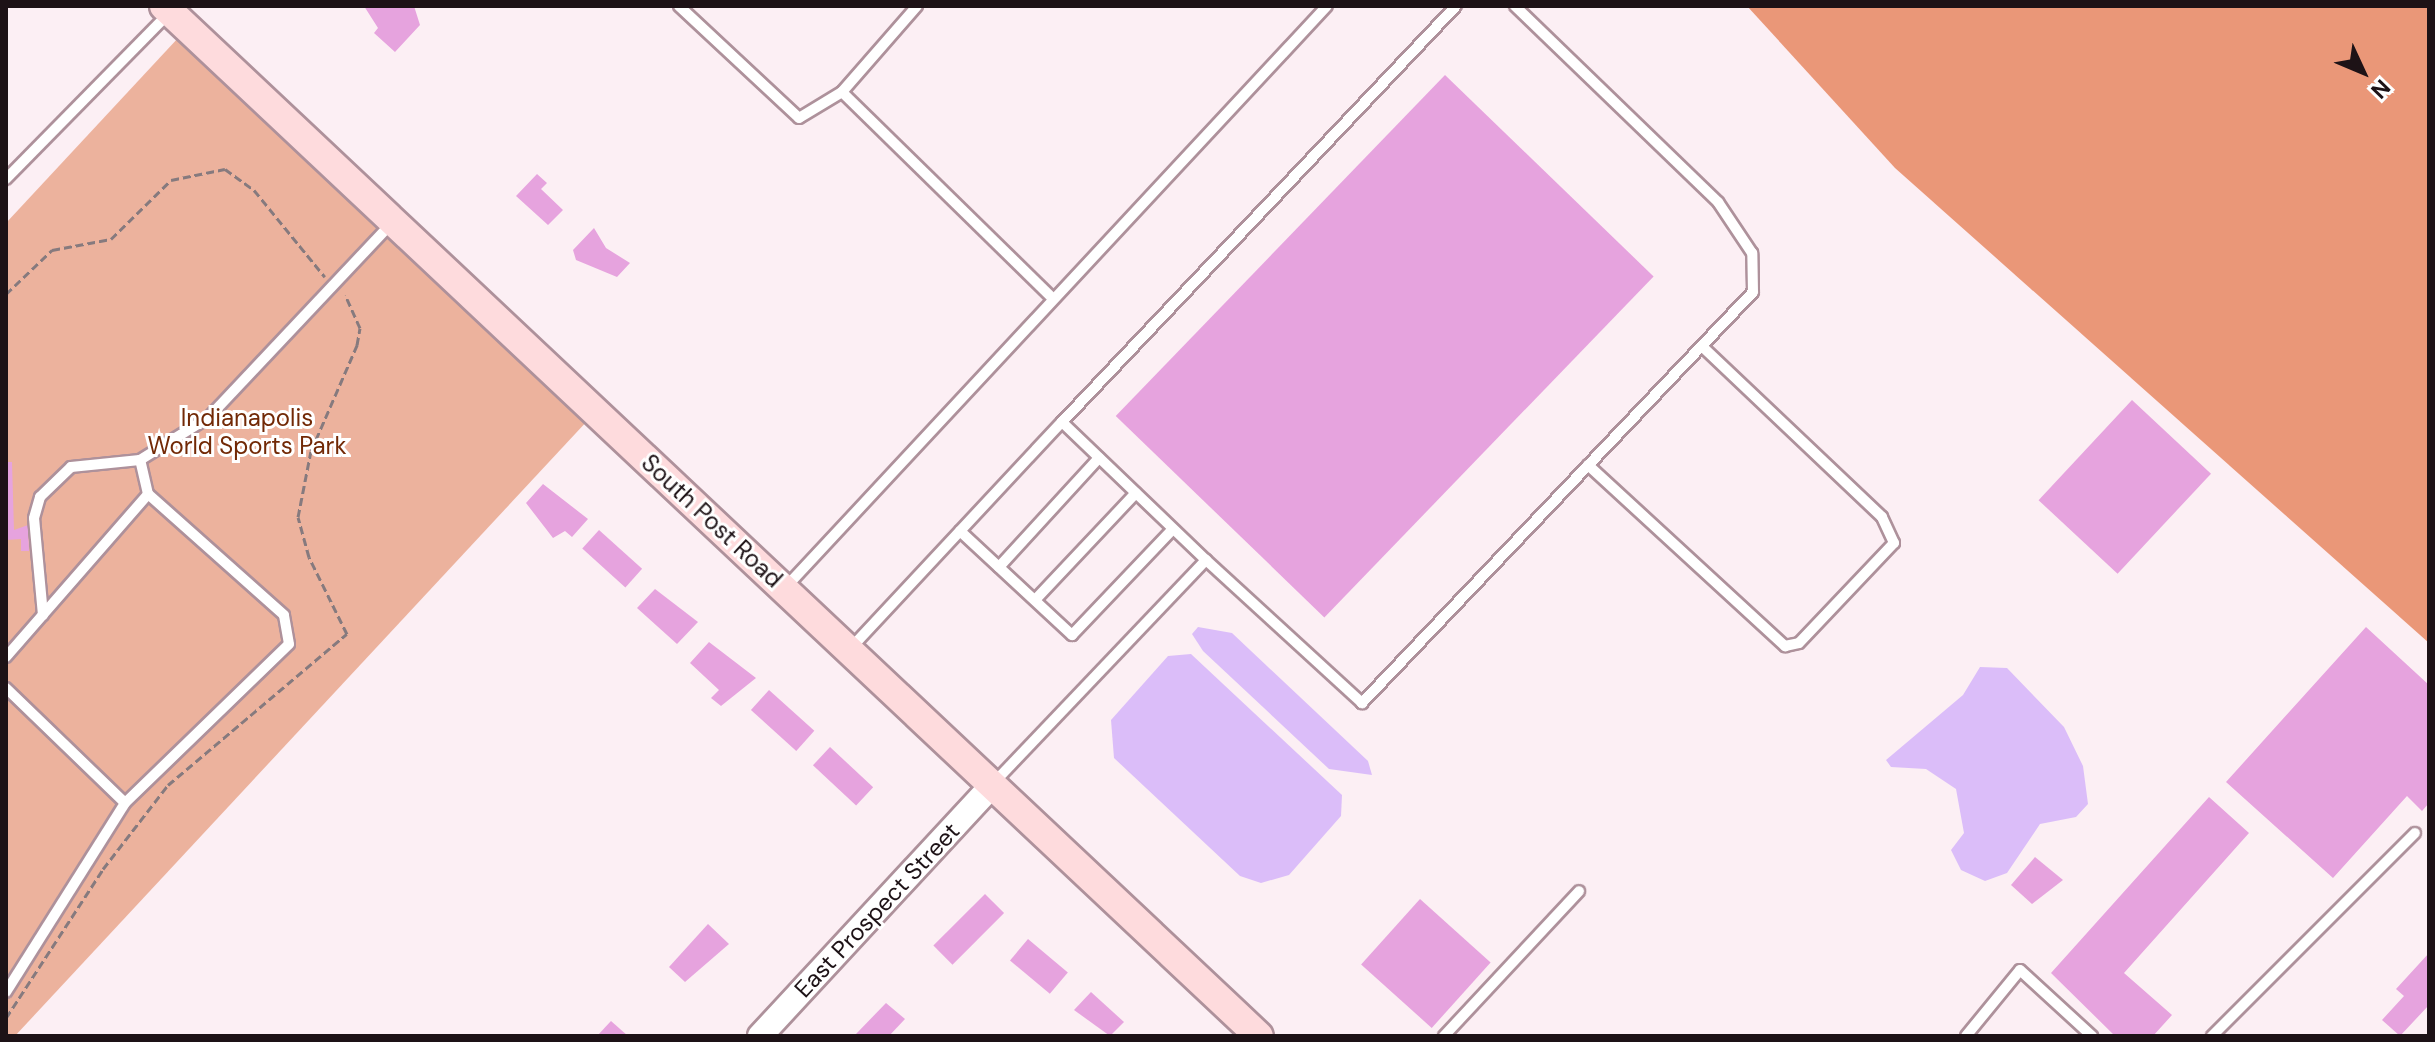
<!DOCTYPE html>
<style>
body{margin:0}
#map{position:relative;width:2435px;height:1042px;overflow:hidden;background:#fceff4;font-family:"DM Sans",sans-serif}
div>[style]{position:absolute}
.green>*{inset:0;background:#ecb29d}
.forest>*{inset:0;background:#ea9778}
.water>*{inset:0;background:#dbbdf9}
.building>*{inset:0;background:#e6a3de;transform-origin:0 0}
.path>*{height:3px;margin-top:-1.5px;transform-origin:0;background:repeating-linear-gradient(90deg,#867a7e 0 8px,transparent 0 12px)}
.roads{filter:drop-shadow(2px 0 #ae919b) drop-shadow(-2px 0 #ae919b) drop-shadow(0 2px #ae919b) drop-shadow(0 -2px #ae919b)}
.service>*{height:10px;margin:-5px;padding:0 5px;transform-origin:5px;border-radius:5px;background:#fff}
.tertiary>*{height:24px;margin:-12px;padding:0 12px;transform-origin:12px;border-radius:12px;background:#fff}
.secondary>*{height:28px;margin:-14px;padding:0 14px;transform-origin:14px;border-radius:14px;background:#fedbdd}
span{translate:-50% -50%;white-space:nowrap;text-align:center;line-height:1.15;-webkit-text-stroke:6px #fff;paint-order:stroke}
.park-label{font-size:24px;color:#722906}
.street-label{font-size:24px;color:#1d1216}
.frame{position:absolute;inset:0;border:8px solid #1d1216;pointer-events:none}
.north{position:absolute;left:2323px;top:32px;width:80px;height:80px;-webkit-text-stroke:6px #fff;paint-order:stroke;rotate:134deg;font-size:22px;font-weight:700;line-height:32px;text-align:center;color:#1d1216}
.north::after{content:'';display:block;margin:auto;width:28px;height:36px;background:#1d1216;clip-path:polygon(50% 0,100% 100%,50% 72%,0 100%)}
</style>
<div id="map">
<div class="green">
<div style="clip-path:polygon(179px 37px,589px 419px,15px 1036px,6px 1036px,6px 223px)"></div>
</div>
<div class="forest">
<div style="clip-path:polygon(1747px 6px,2429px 6px,2429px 643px,1895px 168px)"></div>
</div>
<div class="water">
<div style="clip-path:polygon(1198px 627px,1232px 633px,1368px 761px,1372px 775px,1329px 769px,1203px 651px,1192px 634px)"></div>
<div style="clip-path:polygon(1191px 654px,1342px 795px,1341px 816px,1289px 875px,1261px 883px,1240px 876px,1114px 758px,1111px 720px,1168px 656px)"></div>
<div style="clip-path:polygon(1980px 667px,2007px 668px,2064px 727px,2083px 766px,2088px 804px,2076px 817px,2040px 824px,2007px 873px,1985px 881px,1961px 870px,1951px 850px,1964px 833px,1956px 789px,1926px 769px,1891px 767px,1886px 760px,1963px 695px)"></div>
</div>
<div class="building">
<div style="clip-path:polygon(364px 6px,414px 6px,420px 25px,395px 52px,374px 33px,378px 28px)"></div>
<div style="left:1445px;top:75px;width:290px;height:474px;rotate:44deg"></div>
<div style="clip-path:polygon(537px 174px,547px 183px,541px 189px,563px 210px,548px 225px,516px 196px)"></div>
<div style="clip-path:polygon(594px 228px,606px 248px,630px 263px,617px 277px,576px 260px,573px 250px)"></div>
<div style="left:2132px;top:400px;width:108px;height:137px;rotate:43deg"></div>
<div style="clip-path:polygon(6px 462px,12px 462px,14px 530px,28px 525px,29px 551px,21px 551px,21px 539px,6px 540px)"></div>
<div style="clip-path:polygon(543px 484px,588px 519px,572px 537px,565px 531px,553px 538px,526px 503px)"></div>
<div style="left:599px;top:530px;width:58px;height:25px;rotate:42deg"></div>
<div style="clip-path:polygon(655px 589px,698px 622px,677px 644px,637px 608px)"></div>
<div style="clip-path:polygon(2366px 627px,2429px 685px,2429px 803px,2422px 811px,2407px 796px,2333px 878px,2226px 782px)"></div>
<div style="clip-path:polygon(709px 642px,756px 678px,721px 706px,711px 698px,719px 690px,690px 663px)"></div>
<div style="left:769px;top:690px;width:61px;height:27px;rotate:42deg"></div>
<div style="left:830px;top:747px;width:59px;height:25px;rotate:43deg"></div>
<div style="clip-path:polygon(2209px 797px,2249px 833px,2124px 973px,2172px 1015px,2153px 1036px,2115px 1036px,2051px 973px)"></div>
<div style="clip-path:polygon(2035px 857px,2063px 880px,2032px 904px,2011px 885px)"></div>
<div style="left:985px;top:894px;width:27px;height:73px;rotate:45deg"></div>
<div style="left:1420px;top:899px;width:95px;height:88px;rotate:42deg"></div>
<div style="clip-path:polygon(708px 924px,729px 944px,685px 982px,669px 967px)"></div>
<div style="left:1028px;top:939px;width:52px;height:28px;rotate:40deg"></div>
<div style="clip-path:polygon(2429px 953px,2429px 1005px,2400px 1036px,2382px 1020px,2404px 996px,2396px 989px)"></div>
<div style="clip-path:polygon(1091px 992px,1124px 1022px,1110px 1036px,1074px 1010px)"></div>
<div style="clip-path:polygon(886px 1003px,905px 1019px,889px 1036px,854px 1036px)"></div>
<div style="clip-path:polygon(611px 1021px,628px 1036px,597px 1036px)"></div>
</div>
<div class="path">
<div style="left:6px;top:294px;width:64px;rotate:-43.7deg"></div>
<div style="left:52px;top:250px;width:60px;rotate:-10.6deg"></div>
<div style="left:111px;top:239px;width:84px;rotate:-44.5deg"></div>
<div style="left:171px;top:180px;width:55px;rotate:-11.5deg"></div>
<div style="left:225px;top:169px;width:36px;rotate:36deg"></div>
<div style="left:254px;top:190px;width:112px;rotate:50.8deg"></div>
<div style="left:6px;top:1018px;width:178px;rotate:-56.9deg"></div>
<div style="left:103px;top:869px;width:106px;rotate:-52.3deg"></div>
<div style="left:168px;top:785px;width:234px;rotate:-40.2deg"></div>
<div style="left:347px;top:634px;width:86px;rotate:-116.3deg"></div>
<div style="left:309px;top:557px;width:41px;rotate:-105.4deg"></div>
<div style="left:298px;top:517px;width:67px;rotate:-78.9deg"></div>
<div style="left:311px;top:451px;width:116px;rotate:-66.5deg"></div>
<div style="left:357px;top:345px;width:17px;rotate:-80deg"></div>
<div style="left:360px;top:328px;width:36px;rotate:-114deg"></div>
</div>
<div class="roads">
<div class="service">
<div style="left:679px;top:6px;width:164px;rotate:43deg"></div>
<div style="left:799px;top:118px;width:50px;rotate:-31.2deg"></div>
<div style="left:917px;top:6px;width:114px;rotate:131.1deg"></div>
<div style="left:842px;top:92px;width:291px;rotate:44.4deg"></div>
<div style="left:6px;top:179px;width:233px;rotate:-45.5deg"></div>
<div style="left:1062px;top:422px;width:573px;rotate:-46.56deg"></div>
<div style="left:1588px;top:465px;width:268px;rotate:42.6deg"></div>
<div style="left:1785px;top:646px;width:14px;rotate:-12deg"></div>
<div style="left:1799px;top:643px;width:138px;rotate:-46.5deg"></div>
<div style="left:1894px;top:543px;width:29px;rotate:-115deg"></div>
<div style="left:1882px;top:517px;width:248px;rotate:-136.5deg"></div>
<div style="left:960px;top:531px;width:153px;rotate:42.9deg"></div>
<div style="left:1072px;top:635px;width:146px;rotate:-46.4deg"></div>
<div style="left:1206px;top:560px;width:212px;rotate:42.5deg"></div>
<div style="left:1362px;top:703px;width:567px;rotate:-46.43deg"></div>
<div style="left:1753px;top:292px;width:39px;rotate:-91deg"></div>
<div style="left:1752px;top:253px;width:61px;rotate:-123.7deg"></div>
<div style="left:1718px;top:202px;width:282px;rotate:-136deg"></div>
<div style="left:999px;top:567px;width:148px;rotate:-47.5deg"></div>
<div style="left:785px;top:588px;width:795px;rotate:-47.04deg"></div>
<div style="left:1035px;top:600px;width:147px;rotate:-46.7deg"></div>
<div style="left:43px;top:615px;width:97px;rotate:-95.3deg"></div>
<div style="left:34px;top:518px;width:22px;rotate:-74deg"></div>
<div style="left:40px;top:497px;width:43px;rotate:-44.1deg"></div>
<div style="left:71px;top:467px;width:69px;rotate:-5.8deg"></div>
<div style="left:850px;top:649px;width:311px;rotate:-47deg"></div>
<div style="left:1062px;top:422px;width:199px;rotate:43.8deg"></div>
<div style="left:1206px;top:560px;width:309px;rotate:133.6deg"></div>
<div style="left:6px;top:657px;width:216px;rotate:-48.9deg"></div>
<div style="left:6px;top:688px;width:165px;rotate:44deg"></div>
<div style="left:125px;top:803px;width:228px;rotate:-44.1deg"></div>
<div style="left:289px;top:644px;width:29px;rotate:-100deg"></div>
<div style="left:284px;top:615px;width:182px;rotate:-138.3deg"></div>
<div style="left:148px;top:494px;width:35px;rotate:-103deg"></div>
<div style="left:140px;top:460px;width:81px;rotate:-31.9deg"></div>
<div style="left:209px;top:417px;width:267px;rotate:-46.7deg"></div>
<div style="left:6px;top:992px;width:223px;rotate:-57.8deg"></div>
<div style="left:1444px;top:1036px;width:198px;rotate:-47deg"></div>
<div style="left:1966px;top:1036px;width:85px;rotate:-50.7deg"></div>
<div style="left:2020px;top:970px;width:98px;rotate:42.5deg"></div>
<div style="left:2212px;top:1036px;width:287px;rotate:-45deg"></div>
</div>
<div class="tertiary">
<div style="left:760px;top:1036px;width:343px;rotate:-47.2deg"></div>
</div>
<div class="secondary">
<div style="left:164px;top:6px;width:1503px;rotate:43.25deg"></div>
</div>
</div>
<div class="park-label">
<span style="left:247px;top:432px">Indianapolis<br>World Sports Park</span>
</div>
<div class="street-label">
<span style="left:712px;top:521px;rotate:43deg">South Post Road</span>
<span style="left:877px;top:910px;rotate:-47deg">East Prospect Street</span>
</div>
<div class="frame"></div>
<div class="north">N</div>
</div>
